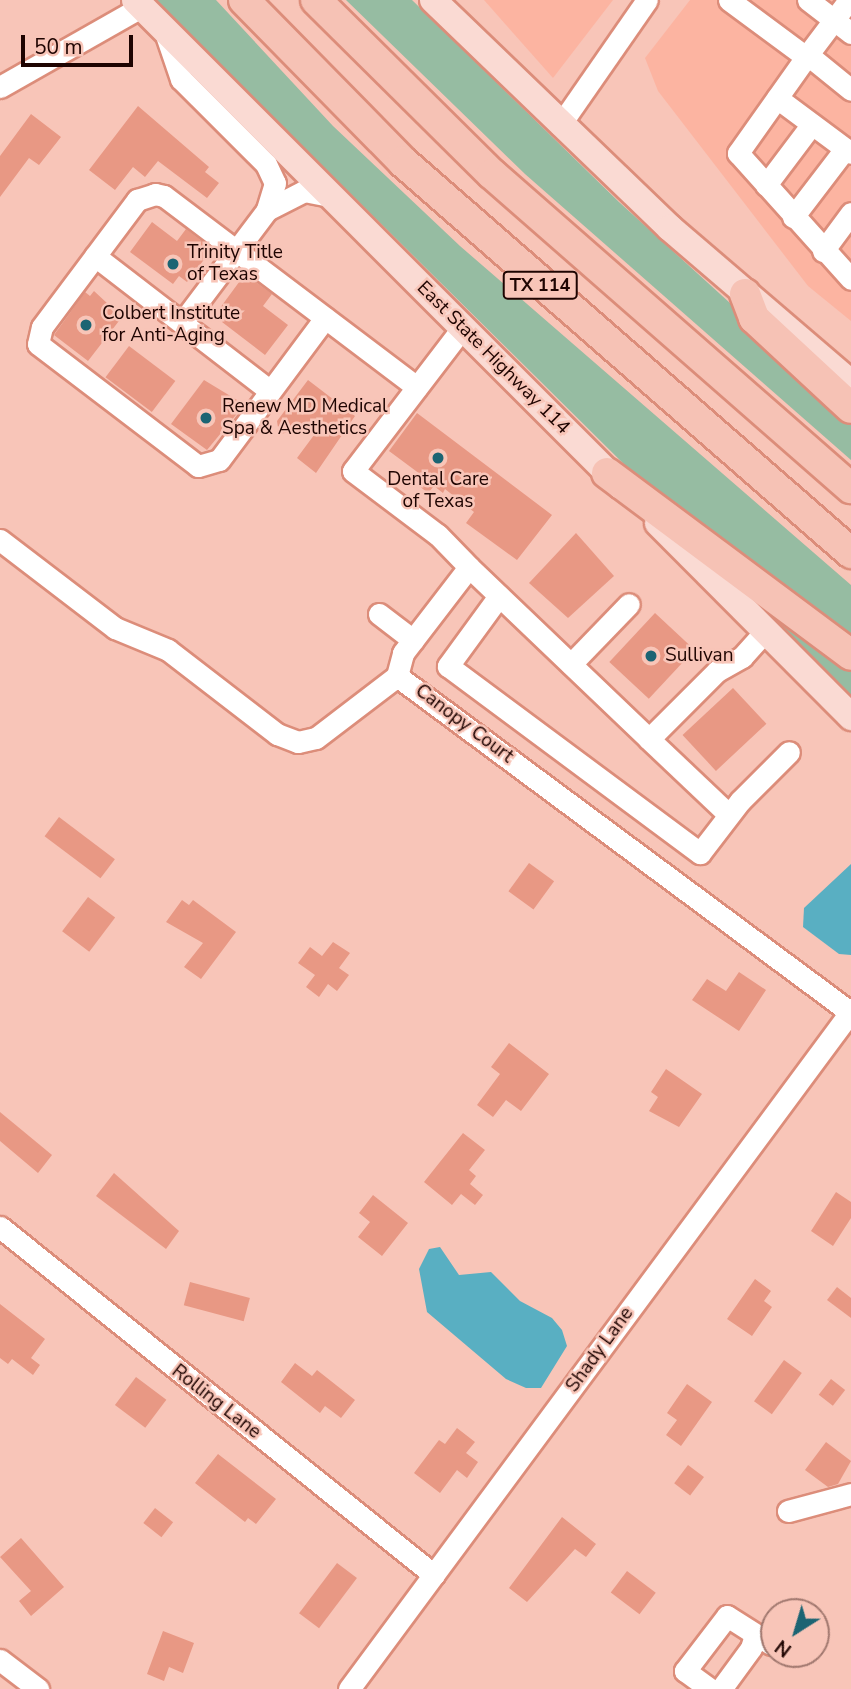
<!DOCTYPE html>
<style>
body{margin:0}
#map{position:relative;width:851px;height:1689px;overflow:hidden;background:#f8c5b8;font-family:"Nunito Sans",sans-serif}
div>[style]{position:absolute}
.built>*{inset:0;background:#fcb4a1}
.green>*{inset:0;background:#96bca2}
.water>*{inset:0;background:#59afc2}
.building>*{inset:0;background:#e89884;transform-origin:0 0}
.roads{filter:drop-shadow(2px 0 #dc8d7a) drop-shadow(-2px 0 #dc8d7a) drop-shadow(0 2px #dc8d7a) drop-shadow(0 -2px #dc8d7a)}
.minor>*{height:21px;margin:-10.5px;padding:0 10.5px;transform-origin:10.5px;border-radius:10.5px;background:#fff}
.major>*{height:26px;margin:-13px;padding:0 13px;transform-origin:13px;border-radius:13px;background:#fadad3}
.highway>*{height:30px;margin:-15px;padding:0 15px;transform-origin:15px;border-radius:15px;background:#f6c2b5}
.dots>*{width:19px;height:19px;translate:-50% -50%;box-sizing:border-box;border:4px solid #f8c5b8;border-radius:50%}
span{translate:-50% -50%;white-space:nowrap;text-align:center;line-height:1.15;-webkit-text-stroke:5px #f8c5b8;paint-order:stroke}
.shield-label span{padding:2px 5px;background:#f8c5b8;border:2px solid;border-radius:5px;-webkit-text-stroke-width:0}
.shield-label{font-size:18px;color:#1e0401;font-weight:700}
.poi-label{font-size:19px;color:#1e0401}
.left{translate:0 -50%;text-align:left}
.street-label{font-size:19px;color:#1e0401}
.north{position:absolute;left:760px;top:1598px;width:70px;height:70px;box-sizing:border-box;background:#f8c5b8;border:2px solid #a1786f;border-radius:50%;rotate:217deg;font-size:19px;font-weight:700;line-height:28px;text-align:center;color:#1e0401}
.north::after{content:'';display:block;margin:auto;width:24px;height:32px;background:#1c6473;clip-path:polygon(50% 0,100% 100%,50% 72%,0 100%)}
.scale{position:absolute;left:21px;top:35px;width:112px;height:32px;box-sizing:border-box;border:4px solid #1e0401;border-top:0;padding-left:9px;font-size:21px;line-height:24px;white-space:nowrap;color:#1e0401;-webkit-text-stroke:5px #f8c5b8;paint-order:stroke}
</style>
<div id="map">
<div class="built">
<div style="clip-path:polygon(484px 0,613px 0,553px 78px)"></div>
<div style="clip-path:polygon(690px 0,851px 0,851px 321px,808px 286px,658px 91px,645px 58px)"></div>
</div>
<div class="green">
<div style="clip-path:polygon(155px 0,216px 0,333px 126px,460px 246px,851px 585px,851px 651px,640px 480px)"></div>
<div style="clip-path:polygon(346px 0,412px 0,619px 202px,851px 413px,851px 460px,525px 174px)"></div>
<div style="clip-path:polygon(771px 609px,851px 666px,851px 699px,766px 615px)"></div>
</div>
<div class="water">
<div style="clip-path:polygon(851px 864px,851px 955px,839px 954px,803px 927px,804px 908px)"></div>
<div style="clip-path:polygon(440px 1247px,459px 1275px,491px 1272px,520px 1301px,552px 1318px,562px 1330px,567px 1346px,541px 1388px,526px 1388px,506px 1379px,427px 1312px,419px 1269px,429px 1249px)"></div>
</div>
<div class="building">
<div style="clip-path:polygon(138px 106px,209px 167px,205px 172px,219px 183px,207px 198px,158px 161px,145px 177px,133px 167px,115px 190px,89px 170px)"></div>
<div style="clip-path:polygon(31px 114px,61px 137px,39px 165px,29px 158px,0 197px,0 156px)"></div>
<div style="clip-path:polygon(152px 222px,177px 241px,186px 229px,212px 249px,187px 282px,179px 276px,173px 284px,130px 252px)"></div>
<div style="clip-path:polygon(245px 274px,272px 294px,263px 306px,288px 325px,265px 355px,222px 322px,228px 314px,220px 308px)"></div>
<div style="clip-path:polygon(94px 291px,122px 317px,88px 361px,54px 335px,85px 292px,90px 296px)"></div>
<div style="left:129px;top:346px;width:58px;height:39px;rotate:37deg"></div>
<div style="clip-path:polygon(204px 380px,237px 400px,233px 405px,240px 410px,207px 450px,171px 424px)"></div>
<div style="clip-path:polygon(308px 380px,355px 416px,316px 473px,297px 458px,320px 427px,279px 434px,277px 421px)"></div>
<div style="clip-path:polygon(417px 413px,552px 515px,517px 560px,466px 523px,474px 512px,445px 489px,443px 493px,434px 486px,428px 493px,414px 482px,420px 474px,389px 451px)"></div>
<div style="clip-path:polygon(576px 533px,614px 576px,568px 618px,529px 583px)"></div>
<div style="left:655px;top:613px;width:54px;height:67px;rotate:43deg"></div>
<div style="left:733px;top:688px;width:49px;height:69px;rotate:47deg"></div>
<div style="left:59px;top:817px;width:70px;height:24px;rotate:37deg"></div>
<div style="left:529px;top:863px;width:31px;height:35px;rotate:36deg"></div>
<div style="left:88px;top:897px;width:34px;height:43px;rotate:37deg"></div>
<div style="clip-path:polygon(182px 900px,189px 905px,193px 900px,236px 932px,201px 979px,184px 967px,203px 943px,166px 922px)"></div>
<div style="clip-path:polygon(333px 942px,350px 953px,339px 968px,349px 975px,337px 991px,328px 984px,319px 997px,306px 987px,315px 975px,298px 963px,310px 947px,322px 956px)"></div>
<div style="clip-path:polygon(739px 972px,766px 990px,739px 1031px,692px 1000px,707px 979px,726px 991px)"></div>
<div style="clip-path:polygon(509px 1043px,549px 1074px,521px 1111px,506px 1100px,493px 1117px,477px 1105px,500px 1074px,491px 1067px)"></div>
<div style="clip-path:polygon(666px 1069px,702px 1094px,679px 1127px,649px 1111px,658px 1097px,651px 1092px)"></div>
<div style="clip-path:polygon(0 1112px,52px 1155px,38px 1173px,0 1141px)"></div>
<div style="clip-path:polygon(463px 1133px,485px 1150px,469px 1170px,476px 1176px,470px 1184px,483px 1195px,475px 1205px,461px 1194px,452px 1205px,424px 1182px)"></div>
<div style="clip-path:polygon(114px 1173px,179px 1231px,166px 1249px,96px 1196px)"></div>
<div style="clip-path:polygon(836px 1192px,851px 1202px,851px 1218px,833px 1246px,811px 1231px)"></div>
<div style="clip-path:polygon(373px 1195px,408px 1223px,382px 1256px,358px 1237px,370px 1222px,359px 1213px)"></div>
<div style="clip-path:polygon(755px 1279px,771px 1291px,764px 1301px,772px 1307px,752px 1336px,727px 1319px)"></div>
<div style="left:190px;top:1282px;width:62px;height:24px;rotate:15deg"></div>
<div style="clip-path:polygon(837px 1287px,851px 1298px,851px 1318px,827px 1300px)"></div>
<div style="clip-path:polygon(0 1304px,45px 1339px,31px 1358px,40px 1365px,33px 1375px,12px 1359px,8px 1364px,0 1358px)"></div>
<div style="left:784px;top:1360px;width:22px;height:51px;rotate:36deg"></div>
<div style="clip-path:polygon(295px 1363px,312px 1376px,317px 1370px,355px 1400px,341px 1418px,325px 1406px,320px 1413px,281px 1382px)"></div>
<div style="left:136px;top:1377px;width:38px;height:35px;rotate:37deg"></div>
<div style="left:831px;top:1379px;width:18px;height:20px;rotate:38deg"></div>
<div style="clip-path:polygon(687px 1384px,712px 1402px,681px 1446px,666px 1435px,677px 1420px,667px 1413px)"></div>
<div style="clip-path:polygon(457px 1428px,475px 1442px,466px 1453px,478px 1462px,467px 1478px,457px 1470px,440px 1493px,414px 1473px,439px 1440px,445px 1444px)"></div>
<div style="clip-path:polygon(826px 1442px,851px 1461px,838px 1484px,828px 1487px,805px 1470px)"></div>
<div style="clip-path:polygon(218px 1454px,276px 1499px,256px 1524px,248px 1518px,245px 1522px,195px 1483px)"></div>
<div style="left:688px;top:1465px;width:20px;height:23px;rotate:37deg"></div>
<div style="left:155px;top:1508px;width:23px;height:19px;rotate:38deg"></div>
<div style="clip-path:polygon(562px 1517px,596px 1544px,586px 1557px,575px 1549px,527px 1602px,509px 1588px)"></div>
<div style="clip-path:polygon(21px 1538px,64px 1587px,31px 1616px,19px 1601px,31px 1591px,0 1557px)"></div>
<div style="left:337px;top:1563px;width:25px;height:63px;rotate:37deg"></div>
<div style="left:627px;top:1571px;width:36px;height:27px;rotate:37deg"></div>
<div style="clip-path:polygon(163px 1631px,194px 1643px,183px 1673px,169px 1667px,164px 1681px,147px 1674px)"></div>
</div>
<div class="roads">
<div class="minor">
<div style="left:729px;top:0;width:96px;rotate:36.5deg"></div>
<div style="left:806px;top:57px;width:118px;rotate:125.3deg"></div>
<div style="left:738px;top:153px;width:169px;rotate:48.1deg"></div>
<div style="left:808px;top:0;width:54px;rotate:37.5deg"></div>
<div style="left:165px;top:32px;width:50px;rotate:71.2deg"></div>
<div style="left:181px;top:79px;width:120px;rotate:45deg"></div>
<div style="left:266px;top:164px;width:21px;rotate:65deg"></div>
<div style="left:275px;top:183px;width:28px;rotate:107deg"></div>
<div style="left:267px;top:210px;width:141px;rotate:127deg"></div>
<div style="left:808px;top:55px;width:55px;rotate:39.1deg"></div>
<div style="left:806px;top:57px;width:71px;rotate:-53deg"></div>
<div style="left:0;top:87px;width:162px;rotate:-29.6deg"></div>
<div style="left:777px;top:98px;width:92px;rotate:36.6deg"></div>
<div style="left:560px;top:125px;width:152px;rotate:-55.2deg"></div>
<div style="left:766px;top:185px;width:76px;rotate:-53deg"></div>
<div style="left:267px;top:210px;width:42px;rotate:-27.2deg"></div>
<div style="left:304px;top:191px;width:26px;rotate:11deg"></div>
<div style="left:793px;top:217px;width:86px;rotate:-52.6deg"></div>
<div style="left:823px;top:251px;width:47px;rotate:-53.6deg"></div>
<div style="left:95px;top:256px;width:221px;rotate:37.6deg"></div>
<div style="left:325px;top:318px;width:177px;rotate:126.7deg"></div>
<div style="left:219px;top:460px;width:22px;rotate:164deg"></div>
<div style="left:198px;top:466px;width:201px;rotate:-142.7deg"></div>
<div style="left:38px;top:344px;width:17px;rotate:-77deg"></div>
<div style="left:42px;top:327px;width:159px;rotate:-53.2deg"></div>
<div style="left:137px;top:200px;width:19px;rotate:-18deg"></div>
<div style="left:155px;top:194px;width:9px;rotate:13deg"></div>
<div style="left:164px;top:196px;width:317px;rotate:37.1deg"></div>
<div style="left:463px;top:327px;width:181px;rotate:127.4deg"></div>
<div style="left:353px;top:471px;width:106px;rotate:37deg"></div>
<div style="left:438px;top:535px;width:45px;rotate:45.9deg"></div>
<div style="left:0;top:540px;width:145px;rotate:37.4deg"></div>
<div style="left:115px;top:628px;width:57px;rotate:22.5deg"></div>
<div style="left:168px;top:650px;width:138px;rotate:37.6deg"></div>
<div style="left:277px;top:734px;width:22px;rotate:21deg"></div>
<div style="left:298px;top:742px;width:18px;rotate:-13deg"></div>
<div style="left:316px;top:738px;width:102px;rotate:-37.4deg"></div>
<div style="left:397px;top:676px;width:564px;rotate:36.57deg"></div>
<div style="left:499px;top:596px;width:87px;rotate:126.1deg"></div>
<div style="left:448px;top:666px;width:314px;rotate:36.6deg"></div>
<div style="left:700px;top:853px;width:66px;rotate:-52.4deg"></div>
<div style="left:740px;top:801px;width:69px;rotate:-45deg"></div>
<div style="left:379px;top:614px;width:43px;rotate:37.4deg"></div>
<div style="left:571px;top:664px;width:83px;rotate:-46deg"></div>
<div style="left:397px;top:676px;width:24px;rotate:-75deg"></div>
<div style="left:403px;top:653px;width:108px;rotate:-52.5deg"></div>
<div style="left:469px;top:567px;width:249px;rotate:43.7deg"></div>
<div style="left:649px;top:739px;width:96px;rotate:-45deg"></div>
<div style="left:717px;top:671px;width:29px;rotate:-29deg"></div>
<div style="left:742px;top:657px;width:36px;rotate:-48deg"></div>
<div style="left:649px;top:739px;width:110px;rotate:43.5deg"></div>
<div style="left:0;top:1227px;width:556px;rotate:38.72deg"></div>
<div style="left:788px;top:1511px;width:65px;rotate:-15.1deg"></div>
<div style="left:0;top:1660px;width:48px;rotate:37.3deg"></div>
<div style="left:349px;top:1689px;width:844px;rotate:-53.48deg"></div>
<div style="left:710px;top:1689px;width:31px;rotate:-144deg"></div>
<div style="left:685px;top:1671px;width:69px;rotate:-52.6deg"></div>
<div style="left:727px;top:1616px;width:52px;rotate:32.5deg"></div>
<div style="left:721px;top:1689px;width:51px;rotate:-53.8deg"></div>
<div style="left:751px;top:1648px;width:14px;rotate:-73deg"></div>
</div>
<div class="major">
<div style="left:135px;top:0;width:687px;rotate:45deg"></div>
<div style="left:433px;top:0;width:329px;rotate:43.9deg"></div>
<div style="left:670px;top:228px;width:238px;rotate:40.6deg"></div>
<div style="left:658px;top:523px;width:274px;rotate:45.1deg"></div>
</div>
<div class="highway">
<div style="left:244px;top:0;width:227px;rotate:45.5deg"></div>
<div style="left:403px;top:162px;width:595px;rotate:41.11deg"></div>
<div style="left:316px;top:0;width:247px;rotate:44.7deg"></div>
<div style="left:492px;top:174px;width:477px;rotate:41.2deg"></div>
<div style="left:745px;top:294px;width:26px;rotate:69deg"></div>
<div style="left:754px;top:318px;width:132px;rotate:42.9deg"></div>
<div style="left:607px;top:473px;width:304px;rotate:36.7deg"></div>
</div>
</div>
<div class="dots">
<div style="left:173px;top:264px;background:#1c6473"></div>
<div style="left:86px;top:325px;background:#1c6473"></div>
<div style="left:206px;top:418px;background:#1c6473"></div>
<div style="left:438px;top:458px;background:#1c6473"></div>
<div style="left:651px;top:656px;background:#1c6473"></div>
</div>
<div class="shield-label">
<span style="left:540px;top:285px">TX 114</span>
</div>
<div class="poi-label">
<span class="left" style="left:187px;top:264px">Trinity Title<br>of Texas</span>
<span class="left" style="left:102px;top:325px">Colbert Institute<br>for Anti-Aging</span>
<span class="left" style="left:222px;top:418px">Renew MD Medical<br>Spa &amp; Aesthetics</span>
<span style="left:438px;top:491px">Dental Care<br>of Texas</span>
<span class="left" style="left:665px;top:656px">Sullivan</span>
</div>
<div class="street-label">
<span style="left:493px;top:358px;rotate:45deg">East State Highway 114</span>
<span style="left:464px;top:724px;rotate:37deg">Canopy Court</span>
<span style="left:600px;top:1350px;rotate:-54deg">Shady Lane</span>
<span style="left:216px;top:1402px;rotate:38deg">Rolling Lane</span>
</div>
<div class="north">N</div>
<div class="scale">50 m</div>
</div>
